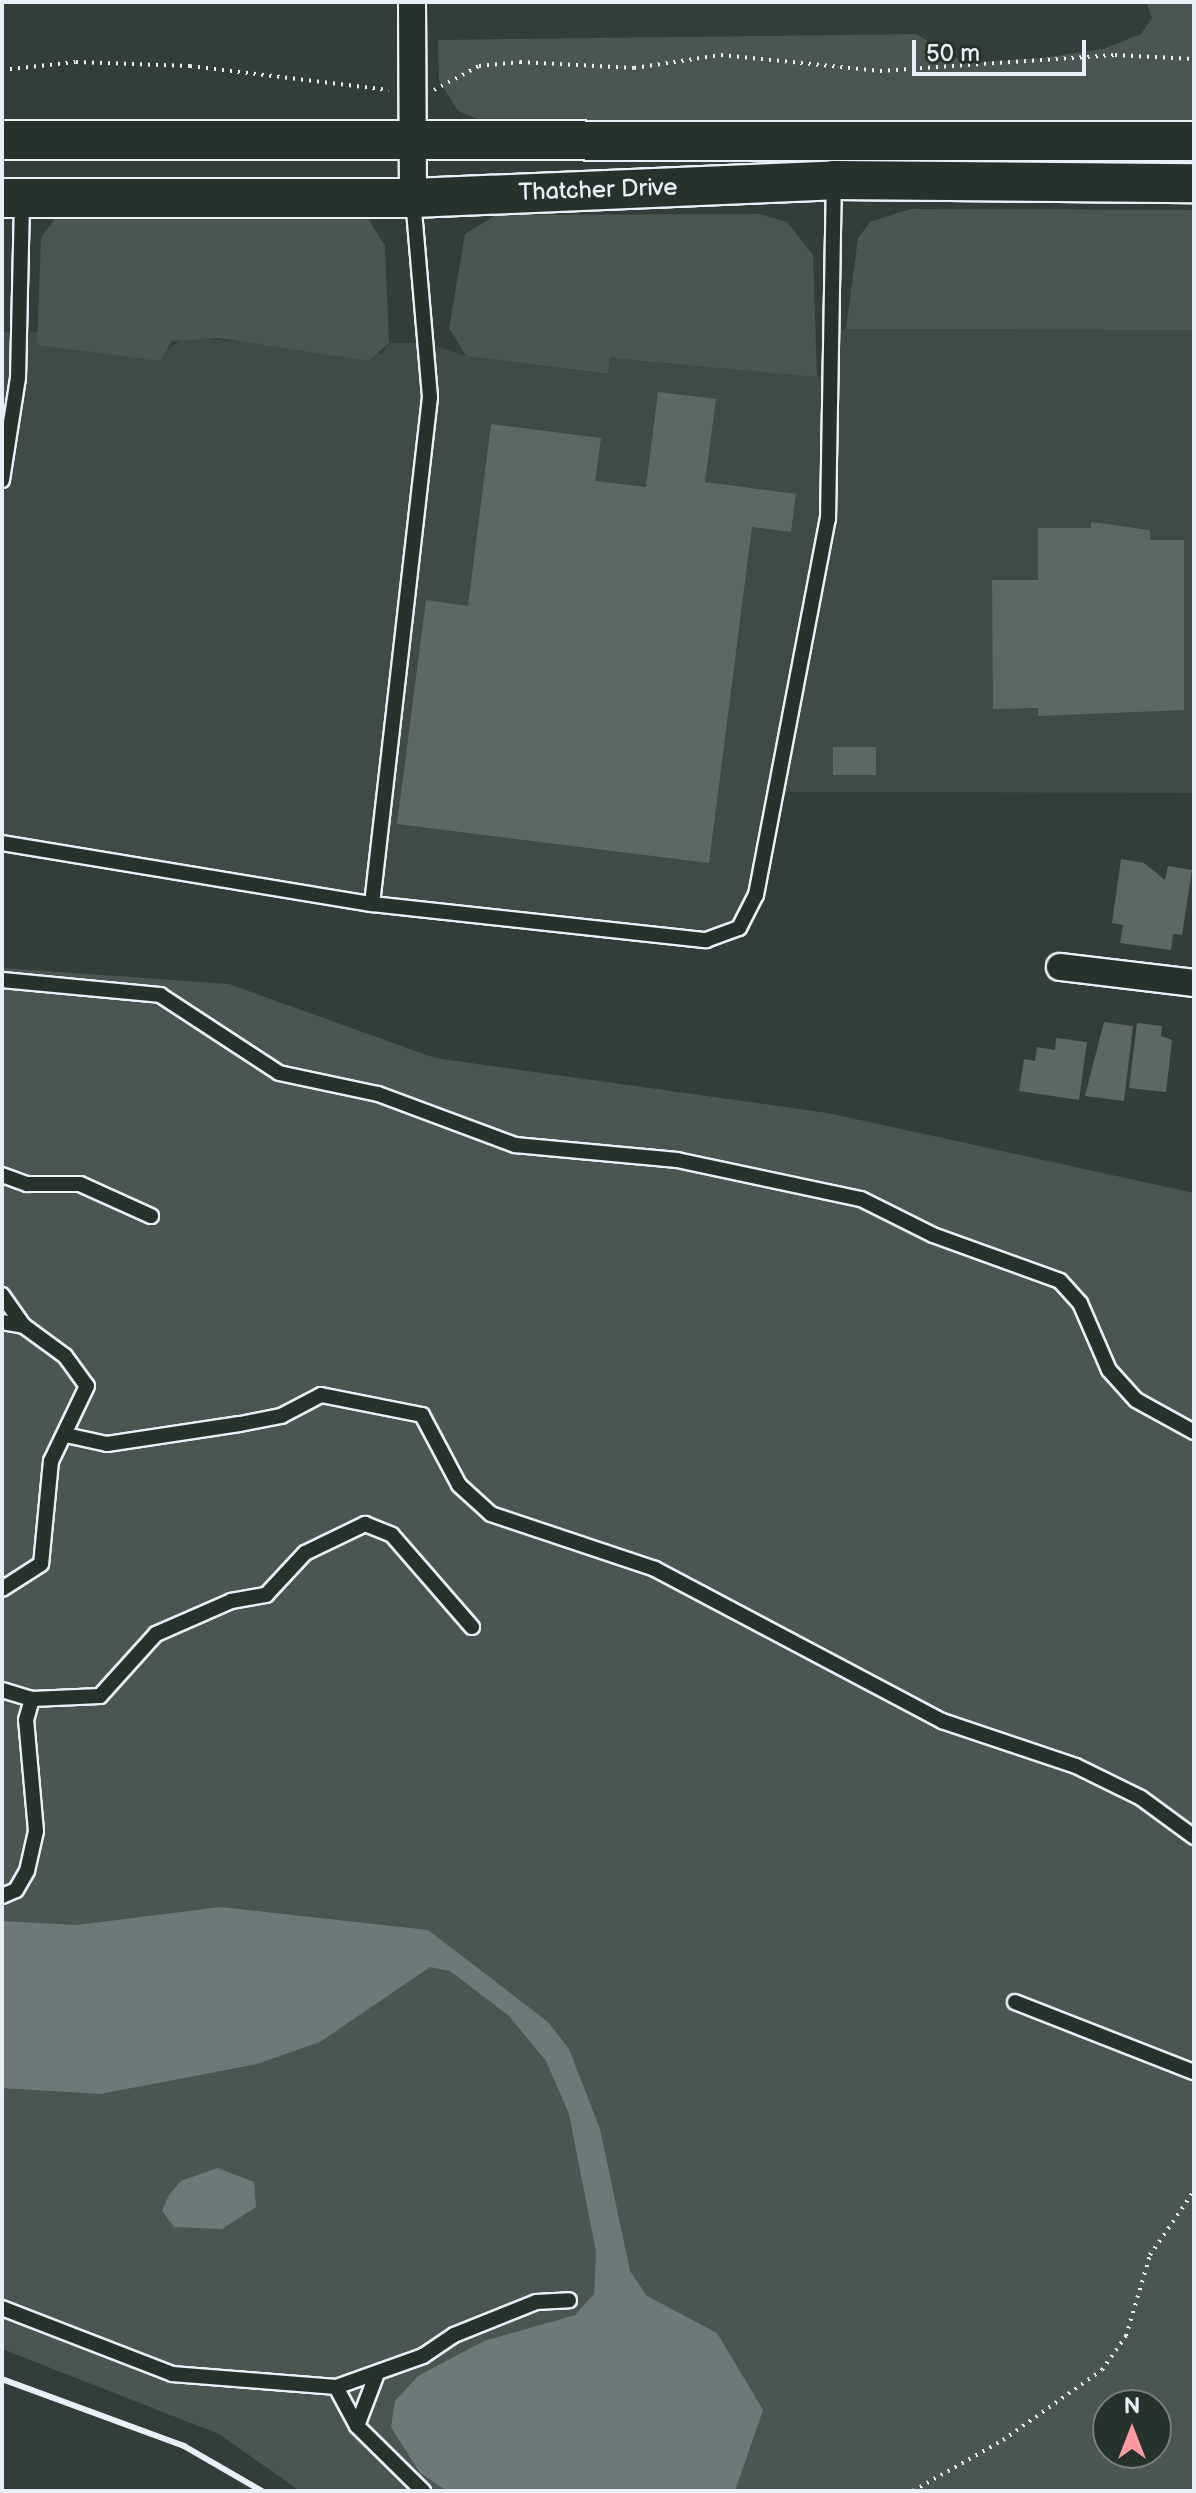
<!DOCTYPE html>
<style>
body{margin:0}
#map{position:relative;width:1196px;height:2493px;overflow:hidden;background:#323e39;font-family:"Balsamiq Sans",sans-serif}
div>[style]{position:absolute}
.built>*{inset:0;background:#3f4b46}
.green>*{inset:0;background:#495651}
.water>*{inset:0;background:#6d7978}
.building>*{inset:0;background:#5c6865;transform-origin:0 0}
.path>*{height:4px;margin-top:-2px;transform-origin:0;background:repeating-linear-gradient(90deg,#e8f1f8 0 2px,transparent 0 8px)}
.roads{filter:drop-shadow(2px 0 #e8f1f8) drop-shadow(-2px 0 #e8f1f8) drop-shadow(0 2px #e8f1f8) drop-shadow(0 -2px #e8f1f8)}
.lane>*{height:14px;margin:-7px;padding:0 7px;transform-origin:7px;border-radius:7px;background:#26332d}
.street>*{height:26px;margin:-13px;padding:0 13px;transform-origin:13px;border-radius:13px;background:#26332d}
.secondary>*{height:38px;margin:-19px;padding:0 19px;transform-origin:19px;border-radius:19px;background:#26332d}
.rail>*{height:6px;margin:-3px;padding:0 3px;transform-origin:3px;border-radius:3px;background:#e8f1f8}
span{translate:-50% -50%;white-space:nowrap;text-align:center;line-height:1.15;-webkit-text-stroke:6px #26332d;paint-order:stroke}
.street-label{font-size:24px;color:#e8f1f8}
.frame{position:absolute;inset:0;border:4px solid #e8f1f8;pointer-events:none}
.north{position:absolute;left:1092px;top:2389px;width:80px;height:80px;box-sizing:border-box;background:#26332d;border:2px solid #747f7e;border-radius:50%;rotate:0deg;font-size:22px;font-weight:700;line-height:32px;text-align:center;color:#e8f1f8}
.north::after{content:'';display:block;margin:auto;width:28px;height:36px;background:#ff9aa2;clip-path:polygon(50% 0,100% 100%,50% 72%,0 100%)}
.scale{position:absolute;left:912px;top:40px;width:174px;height:36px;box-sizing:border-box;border:4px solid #e8f1f8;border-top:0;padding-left:10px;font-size:24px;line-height:28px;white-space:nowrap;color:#e8f1f8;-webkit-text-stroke:6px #26332d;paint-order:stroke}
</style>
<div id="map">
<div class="built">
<div style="clip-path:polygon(833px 329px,1194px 330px,1194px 793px,777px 792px,756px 896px,739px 928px,706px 940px,372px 904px,2px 843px,2px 332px,39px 332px,37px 345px,163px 354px,184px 337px,382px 354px,389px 343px,426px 343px,466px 356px,607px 374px,609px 358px,831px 378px)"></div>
</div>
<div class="green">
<div style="clip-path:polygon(1146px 2px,1194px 2px,1194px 123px,484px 122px,458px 111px,439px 80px,438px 40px,916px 34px,965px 63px,1042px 58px,1103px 49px,1141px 34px,1152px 18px)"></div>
<div style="clip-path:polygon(910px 209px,1194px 210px,1194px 330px,846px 329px,858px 238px,870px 222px)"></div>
<div style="clip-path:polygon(74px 210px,367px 217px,385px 246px,389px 343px,369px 361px,218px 338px,172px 341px,160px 361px,37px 345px,41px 238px,56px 217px)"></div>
<div style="clip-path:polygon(760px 214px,787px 222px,813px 255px,817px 377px,610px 358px,608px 374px,466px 356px,449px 328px,465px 234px,496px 215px)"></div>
<div style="clip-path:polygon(evenodd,2px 968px,229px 984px,435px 1058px,828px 1113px,1194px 1193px,1194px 2491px,300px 2491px,219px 2434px,2px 2349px,2px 968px,1108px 2405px,1156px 2405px,1156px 2453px,1108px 2453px,1108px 2405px)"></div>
</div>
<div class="water">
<div style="clip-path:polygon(221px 1907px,428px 1930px,548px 2022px,569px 2049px,600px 2129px,630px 2271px,647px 2296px,717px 2333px,763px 2410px,735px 2491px,447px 2491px,420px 2473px,391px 2427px,395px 2401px,418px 2376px,484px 2341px,575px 2315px,594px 2294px,596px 2252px,569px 2114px,546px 2061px,509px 2016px,450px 1971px,430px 1967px,320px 2042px,257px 2064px,100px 2094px,2px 2088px,2px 1921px,77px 1925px)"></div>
<div style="clip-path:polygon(217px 2168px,254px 2182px,256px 2207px,222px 2229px,174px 2227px,162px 2211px,169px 2195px,181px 2181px)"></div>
</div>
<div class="building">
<div style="clip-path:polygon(658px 392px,716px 399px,705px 482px,796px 494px,791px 532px,752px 527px,709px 863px,397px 824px,426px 600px,468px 606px,491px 424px,601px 438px,595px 481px,646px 487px)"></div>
<div style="clip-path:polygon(1091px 522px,1150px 530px,1150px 540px,1184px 540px,1184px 710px,1038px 716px,1038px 708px,993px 709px,992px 580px,1038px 580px,1038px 528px,1091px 528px)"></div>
<div style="left:833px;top:747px;width:43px;height:28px"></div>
<div style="clip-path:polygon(1121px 859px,1144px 863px,1165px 880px,1168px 866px,1192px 870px,1182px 935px,1173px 934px,1171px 950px,1120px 943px,1123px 925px,1112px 923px)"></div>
<div style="clip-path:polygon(1104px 1022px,1133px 1026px,1124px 1101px,1085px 1096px)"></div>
<div style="clip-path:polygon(1137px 1023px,1162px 1026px,1161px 1036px,1172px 1040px,1166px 1092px,1129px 1088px)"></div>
<div style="clip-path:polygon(1056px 1038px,1087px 1042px,1079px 1100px,1019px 1091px,1024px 1059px,1035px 1061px,1037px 1047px,1055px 1050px)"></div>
</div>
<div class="path">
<div style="left:2px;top:70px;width:74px;rotate:-6.2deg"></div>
<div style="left:76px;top:62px;width:114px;rotate:2deg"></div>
<div style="left:190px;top:66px;width:200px;rotate:6.9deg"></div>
<div style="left:434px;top:90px;width:51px;rotate:-28.1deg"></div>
<div style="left:479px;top:66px;width:41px;rotate:-5.6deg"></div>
<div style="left:520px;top:62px;width:114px;rotate:3deg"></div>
<div style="left:634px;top:68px;width:88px;rotate:-8.5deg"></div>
<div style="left:721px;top:55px;width:160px;rotate:5.7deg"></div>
<div style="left:880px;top:71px;width:236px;rotate:-3.9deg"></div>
<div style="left:1115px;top:55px;width:79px;rotate:2.9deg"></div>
<div style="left:913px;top:2491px;width:103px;rotate:-29.5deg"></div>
<div style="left:1003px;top:2440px;width:121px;rotate:-35.3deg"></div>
<div style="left:1102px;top:2370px;width:42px;rotate:-54.8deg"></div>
<div style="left:1126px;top:2336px;width:84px;rotate:-73.5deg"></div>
<div style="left:1150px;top:2255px;width:78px;rotate:-55.5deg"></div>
</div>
<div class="roads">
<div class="lane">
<div style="left:2px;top:480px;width:103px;rotate:-81.1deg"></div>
<div style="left:18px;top:378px;width:179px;rotate:-88.7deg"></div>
<div style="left:2px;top:843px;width:375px;rotate:9.4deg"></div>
<div style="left:372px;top:904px;width:510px;rotate:-83.47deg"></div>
<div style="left:430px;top:397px;width:199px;rotate:-94.9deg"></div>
<div style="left:372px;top:904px;width:336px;rotate:6.2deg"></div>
<div style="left:706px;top:940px;width:35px;rotate:-20deg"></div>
<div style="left:739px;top:928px;width:37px;rotate:-63deg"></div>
<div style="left:756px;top:895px;width:383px;rotate:-79.2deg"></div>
<div style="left:828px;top:519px;width:336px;rotate:-89deg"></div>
<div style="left:2px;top:980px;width:159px;rotate:5.4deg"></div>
<div style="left:160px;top:995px;width:142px;rotate:33.2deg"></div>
<div style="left:279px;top:1073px;width:101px;rotate:12deg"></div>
<div style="left:378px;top:1094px;width:146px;rotate:20.4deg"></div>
<div style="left:515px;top:1145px;width:163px;rotate:5.3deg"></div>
<div style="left:677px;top:1160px;width:188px;rotate:12deg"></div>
<div style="left:861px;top:1199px;width:80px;rotate:26.6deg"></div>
<div style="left:933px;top:1235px;width:135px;rotate:19.9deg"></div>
<div style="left:1060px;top:1281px;width:30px;rotate:48deg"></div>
<div style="left:1080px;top:1303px;width:73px;rotate:66.6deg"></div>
<div style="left:1109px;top:1370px;width:40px;rotate:48deg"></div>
<div style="left:1136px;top:1400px;width:66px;rotate:28.9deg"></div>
<div style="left:2px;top:1175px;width:27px;rotate:20deg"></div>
<div style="left:27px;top:1184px;width:53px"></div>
<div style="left:80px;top:1184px;width:78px;rotate:24.3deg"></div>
<div style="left:2px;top:1295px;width:38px;rotate:55deg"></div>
<div style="left:2px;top:1322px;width:22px;rotate:10deg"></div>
<div style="left:24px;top:1326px;width:51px;rotate:36.2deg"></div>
<div style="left:65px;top:1356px;width:37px;rotate:54deg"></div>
<div style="left:87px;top:1386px;width:83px;rotate:115.6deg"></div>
<div style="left:51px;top:1461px;width:103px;rotate:95.5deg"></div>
<div style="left:41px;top:1564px;width:46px;rotate:147.3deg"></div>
<div style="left:66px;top:1435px;width:42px;rotate:12.4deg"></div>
<div style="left:107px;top:1444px;width:134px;rotate:-8.6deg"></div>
<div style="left:240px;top:1424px;width:42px;rotate:-11deg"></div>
<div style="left:281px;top:1416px;width:45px;rotate:-27.7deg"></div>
<div style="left:321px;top:1395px;width:103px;rotate:11.2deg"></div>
<div style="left:422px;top:1415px;width:79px;rotate:62.1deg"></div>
<div style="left:459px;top:1485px;width:43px;rotate:42.2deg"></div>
<div style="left:491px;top:1514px;width:173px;rotate:18.5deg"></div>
<div style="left:655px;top:1569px;width:325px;rotate:27.9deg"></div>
<div style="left:942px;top:1721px;width:141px;rotate:18.6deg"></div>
<div style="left:1076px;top:1766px;width:72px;rotate:26.2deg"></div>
<div style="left:1141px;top:1798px;width:66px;rotate:36.3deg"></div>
<div style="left:2px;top:1690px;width:31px;rotate:17deg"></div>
<div style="left:32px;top:1699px;width:68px;rotate:-2.5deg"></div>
<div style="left:100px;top:1696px;width:84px;rotate:-47.9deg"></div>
<div style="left:156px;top:1634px;width:82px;rotate:-23.7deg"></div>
<div style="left:231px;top:1601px;width:36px;rotate:-10deg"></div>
<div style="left:266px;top:1595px;width:57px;rotate:-47.1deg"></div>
<div style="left:305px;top:1553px;width:67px;rotate:-25.8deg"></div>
<div style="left:365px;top:1524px;width:29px;rotate:22deg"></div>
<div style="left:392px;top:1535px;width:122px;rotate:49deg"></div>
<div style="left:2px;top:1896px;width:15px;rotate:-23deg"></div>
<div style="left:16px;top:1890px;width:22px;rotate:-60deg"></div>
<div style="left:27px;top:1871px;width:41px;rotate:-77.3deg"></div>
<div style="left:36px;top:1831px;width:111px;rotate:-95.1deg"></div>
<div style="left:26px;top:1720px;width:22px;rotate:-74deg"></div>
<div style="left:1015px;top:2002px;width:192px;rotate:21.4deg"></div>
<div style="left:2px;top:2308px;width:182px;rotate:21.2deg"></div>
<div style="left:172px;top:2374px;width:165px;rotate:4.5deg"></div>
<div style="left:336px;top:2387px;width:92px;rotate:-19.6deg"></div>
<div style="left:423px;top:2356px;width:37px;rotate:-34deg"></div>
<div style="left:454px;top:2335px;width:88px;rotate:-21.9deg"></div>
<div style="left:536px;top:2302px;width:33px;rotate:-3deg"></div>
<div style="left:336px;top:2387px;width:44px;rotate:61.7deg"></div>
<div style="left:357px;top:2426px;width:93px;rotate:44.6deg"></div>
<div style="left:357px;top:2426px;width:53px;rotate:-69.2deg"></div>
</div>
<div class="street">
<div style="left:412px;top:2px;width:196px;rotate:89.7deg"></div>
<div style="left:1060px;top:967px;width:135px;rotate:6.8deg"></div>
</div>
<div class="secondary">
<div style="left:2px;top:140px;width:1192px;rotate:0.05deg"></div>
<div style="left:2px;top:198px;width:411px"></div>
<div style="left:413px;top:198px;width:421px;rotate:-2.4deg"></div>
<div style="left:834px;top:180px;width:360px;rotate:0.5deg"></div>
</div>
</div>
<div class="rail">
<div style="left:2px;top:2379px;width:194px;rotate:20.2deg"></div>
<div style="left:184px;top:2446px;width:90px;rotate:30deg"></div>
</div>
<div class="street-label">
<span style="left:598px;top:190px;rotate:-2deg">Thatcher Drive</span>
</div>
<div class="frame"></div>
<div class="north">N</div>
<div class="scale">50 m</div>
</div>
